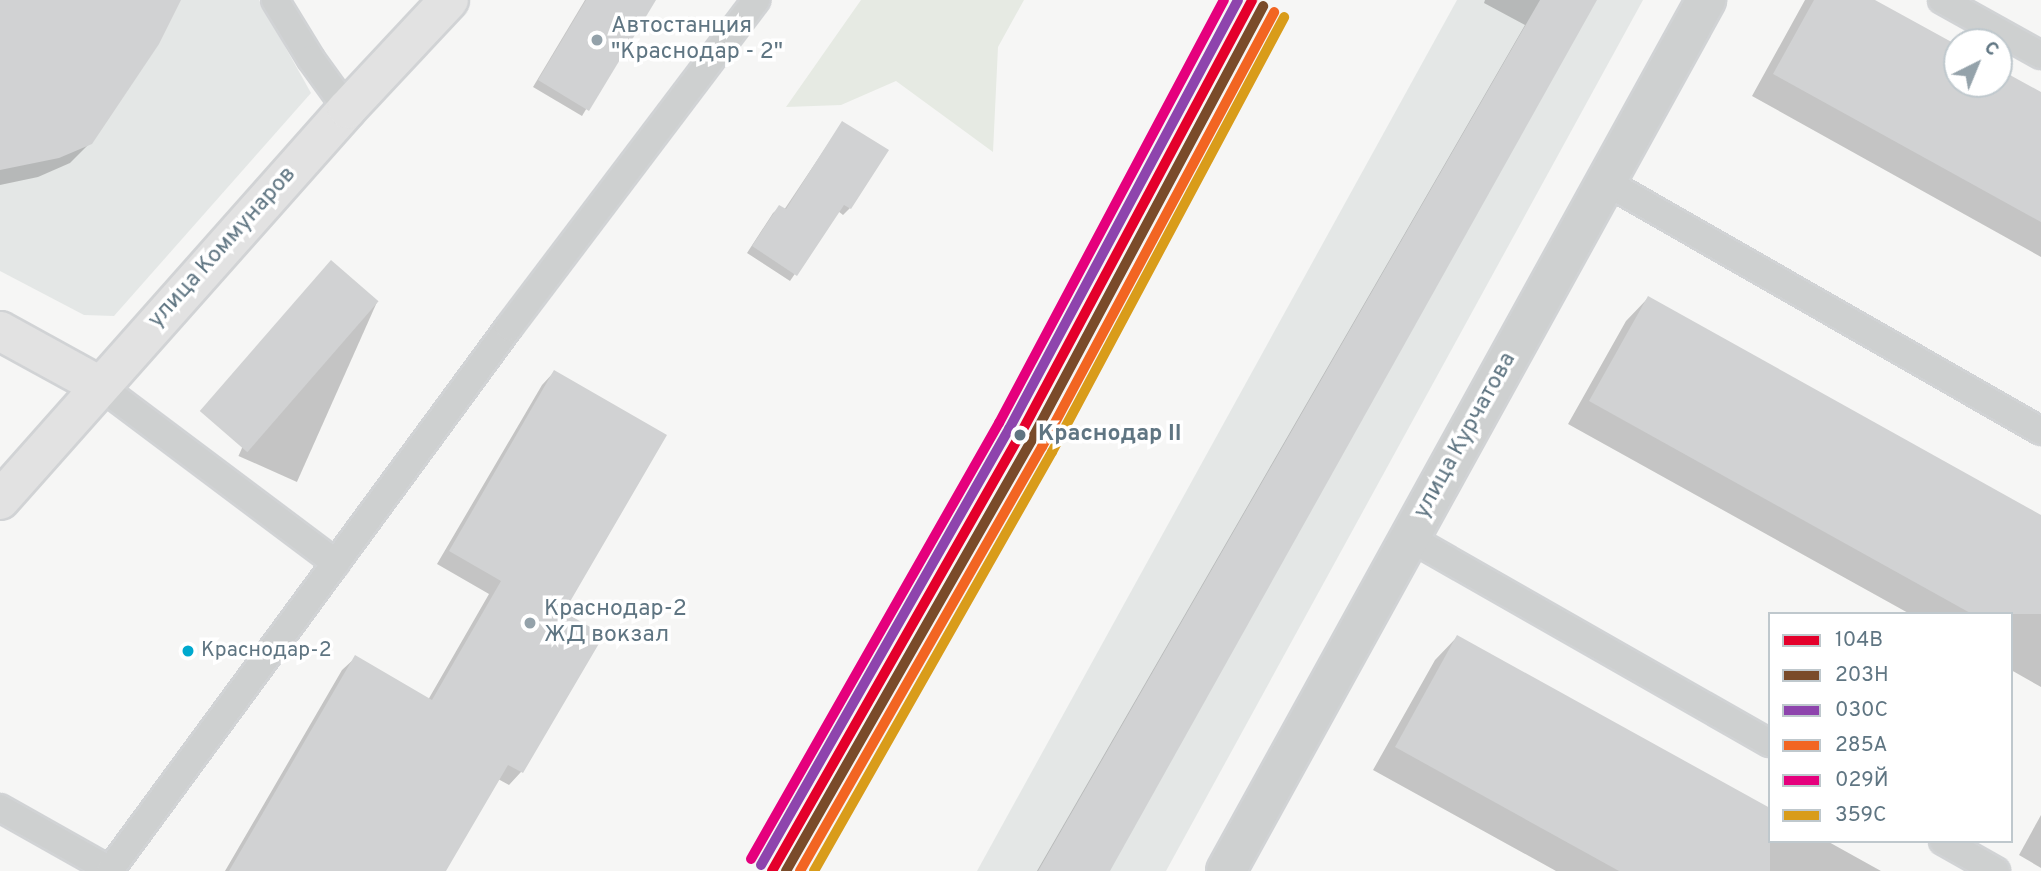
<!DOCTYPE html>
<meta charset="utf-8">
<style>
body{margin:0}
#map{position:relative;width:2041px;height:871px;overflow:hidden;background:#f6f6f5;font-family:Overpass,sans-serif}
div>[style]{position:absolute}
.built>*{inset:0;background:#e4e7e6}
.green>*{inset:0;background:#e6eae3}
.shadow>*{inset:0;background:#0003;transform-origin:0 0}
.building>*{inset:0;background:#d1d2d3;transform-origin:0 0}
.roads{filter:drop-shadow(2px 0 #d1d3d5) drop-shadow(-2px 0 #d1d3d5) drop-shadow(0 2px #d1d3d5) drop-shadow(0 -2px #d1d3d5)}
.lane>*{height:26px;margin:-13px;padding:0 13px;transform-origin:13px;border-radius:13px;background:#ced0d0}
.street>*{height:38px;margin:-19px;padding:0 19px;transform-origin:19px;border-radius:19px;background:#ced0d0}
.secondary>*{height:38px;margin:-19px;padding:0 19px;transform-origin:19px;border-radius:19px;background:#e2e2e2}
.rail-1>*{height:10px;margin:-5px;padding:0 5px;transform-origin:5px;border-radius:5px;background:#e4002b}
.rail-2>*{height:10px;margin:-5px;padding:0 5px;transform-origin:5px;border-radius:5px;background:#7a4b2a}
.rail-3>*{height:10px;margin:-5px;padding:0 5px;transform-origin:5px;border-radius:5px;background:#8e44ad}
.rail-4>*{height:10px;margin:-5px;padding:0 5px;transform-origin:5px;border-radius:5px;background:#f26522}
.rail-5>*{height:10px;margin:-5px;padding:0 5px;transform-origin:5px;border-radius:5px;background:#e5007d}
.rail-6>*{height:10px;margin:-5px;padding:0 5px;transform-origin:5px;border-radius:5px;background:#d99c1a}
.dots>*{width:19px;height:19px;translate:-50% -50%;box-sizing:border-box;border:4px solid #fff;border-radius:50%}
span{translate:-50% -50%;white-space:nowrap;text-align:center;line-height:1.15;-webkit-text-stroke:7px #fff;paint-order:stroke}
.bus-label{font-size:21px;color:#5f7582}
.left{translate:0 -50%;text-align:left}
.poi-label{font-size:23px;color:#5f7582}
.street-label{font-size:23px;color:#5f7582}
.stop-label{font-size:23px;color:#5f7582;font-weight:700}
.legend{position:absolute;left:1768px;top:612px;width:245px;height:231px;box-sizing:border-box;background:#fff;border:2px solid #bfc8cd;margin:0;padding:9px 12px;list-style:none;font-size:21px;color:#5f7582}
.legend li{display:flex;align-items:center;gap:14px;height:35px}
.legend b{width:35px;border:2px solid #bfc8cd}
.north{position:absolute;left:1943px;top:28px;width:70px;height:70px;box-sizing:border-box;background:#fff;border:2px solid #bfc8cd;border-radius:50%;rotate:43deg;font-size:19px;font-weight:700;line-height:28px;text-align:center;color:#5f7582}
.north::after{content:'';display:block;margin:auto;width:24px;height:32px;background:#94a2aa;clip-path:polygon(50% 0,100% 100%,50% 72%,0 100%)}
</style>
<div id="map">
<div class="built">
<div style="clip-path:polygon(0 0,259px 0,311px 93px,114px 316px,84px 315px,0 271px)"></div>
<div style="clip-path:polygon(1457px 0,1643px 0,1166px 871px,977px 871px)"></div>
</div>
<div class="green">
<div style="clip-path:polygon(861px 0,1024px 0,998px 47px,993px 152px,896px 81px,841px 105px,786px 107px)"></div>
</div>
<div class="shadow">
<div style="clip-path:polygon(0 0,179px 0,91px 142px,70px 163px,38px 177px,0 185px)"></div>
<div style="clip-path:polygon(585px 0,652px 0,582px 116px,533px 87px)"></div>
<div style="clip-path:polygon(1485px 0,1595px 0,1108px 871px,1037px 871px,1525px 25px,1484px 3px)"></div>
<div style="clip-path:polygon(1805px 0,1872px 0,1957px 47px,1957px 84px,1999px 84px,1999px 71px,2041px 94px,2041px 257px,1752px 96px)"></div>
<div style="clip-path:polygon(842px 123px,886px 151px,850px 208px,843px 215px,838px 211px,790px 281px,747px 253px,773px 213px,780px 207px,784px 210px)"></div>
<div style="left:319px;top:275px;width:64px;height:198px;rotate:24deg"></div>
<div style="clip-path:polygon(1648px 298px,2041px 517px,2041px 687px,2011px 670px,2011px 614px,1910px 614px,1568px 424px,1626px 321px)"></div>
<div style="clip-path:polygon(554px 372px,561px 612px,601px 635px,521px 772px,509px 785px,498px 779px,444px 871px,225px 871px,342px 670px,355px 658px,428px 700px,489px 594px,437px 564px,542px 385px)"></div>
<div style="clip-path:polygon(1457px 637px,1770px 841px,1827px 841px,1881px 871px,1556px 871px,1373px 770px,1435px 660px)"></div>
<div style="clip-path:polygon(2041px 815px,2041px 868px,2019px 855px)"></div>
</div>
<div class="building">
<div style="clip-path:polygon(0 0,181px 0,159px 44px,92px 144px,59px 158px,0 170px)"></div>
<div style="clip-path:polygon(586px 0,656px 0,589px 111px,538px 80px)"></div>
<div style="clip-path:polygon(1540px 0,1597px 0,1110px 871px,1038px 871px)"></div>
<div style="clip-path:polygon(1814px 0,1875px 0,1957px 45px,1957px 84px,1999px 84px,1999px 69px,2041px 92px,2041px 222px,1773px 74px)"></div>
<div style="clip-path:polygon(842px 121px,889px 150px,851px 209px,844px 205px,797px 276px,752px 246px,779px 205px,786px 209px)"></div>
<div style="left:331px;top:260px;width:63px;height:200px;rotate:41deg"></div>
<div style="clip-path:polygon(1648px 296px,2041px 515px,2041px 614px,1972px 614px,1589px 401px)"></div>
<div style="clip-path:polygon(554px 370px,667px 435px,564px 612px,604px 635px,523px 773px,508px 765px,446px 871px,229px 871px,355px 655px,432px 700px,501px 581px,449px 551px)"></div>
<div style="clip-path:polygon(1457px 635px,1770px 808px,1770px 871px,1619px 871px,1395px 747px)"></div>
</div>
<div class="roads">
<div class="lane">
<div style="left:275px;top:0;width:69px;rotate:58.6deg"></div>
<div style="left:311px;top:59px;width:62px;rotate:54.2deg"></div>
<div style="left:1942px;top:0;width:113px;rotate:29.1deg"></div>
<div style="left:1606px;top:182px;width:501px;rotate:29.79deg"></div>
<div style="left:100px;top:386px;width:295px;rotate:36.9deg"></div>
<div style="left:1410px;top:538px;width:414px;rotate:29.7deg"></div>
<div style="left:0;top:808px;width:126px;rotate:29.4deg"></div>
<div style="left:110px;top:870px;width:674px;rotate:-53.69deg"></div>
<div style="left:509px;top:327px;width:410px;rotate:-52.9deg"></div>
<div style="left:1943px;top:841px;width:61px;rotate:29.5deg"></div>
</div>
<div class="street">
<div style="left:1226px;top:871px;width:995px;rotate:-61.14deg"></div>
</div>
<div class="secondary">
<div style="left:0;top:331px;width:114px;rotate:28.8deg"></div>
<div style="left:0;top:500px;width:523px;rotate:-48.41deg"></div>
<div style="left:347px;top:109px;width:149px;rotate:-46.9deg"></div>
</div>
</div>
<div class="rail-1">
<div style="left:772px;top:871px;width:502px;rotate:-60.37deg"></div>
<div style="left:1020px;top:435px;width:493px;rotate:-61.9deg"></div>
</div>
<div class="rail-2">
<div style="left:786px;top:871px;width:495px;rotate:-60.3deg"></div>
<div style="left:1031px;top:441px;width:493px;rotate:-61.9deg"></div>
</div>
<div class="rail-3">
<div style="left:761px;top:865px;width:502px;rotate:-60.37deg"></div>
<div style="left:1009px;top:429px;width:486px;rotate:-61.9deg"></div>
</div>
<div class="rail-4">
<div style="left:800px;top:871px;width:488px;rotate:-60.3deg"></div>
<div style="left:1042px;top:447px;width:493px;rotate:-61.9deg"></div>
</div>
<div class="rail-5">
<div style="left:751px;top:859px;width:502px;rotate:-60.37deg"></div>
<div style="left:999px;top:423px;width:479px;rotate:-62deg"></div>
</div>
<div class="rail-6">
<div style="left:814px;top:871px;width:482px;rotate:-60.4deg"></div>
<div style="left:1052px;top:452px;width:493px;rotate:-61.9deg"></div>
</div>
<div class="dots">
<div style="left:597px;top:40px;background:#94a2aa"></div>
<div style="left:1020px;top:435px;background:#5f7582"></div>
<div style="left:530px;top:623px;background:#94a2aa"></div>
<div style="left:188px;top:651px;background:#00a9ce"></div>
</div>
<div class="bus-label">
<span class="left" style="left:201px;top:651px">Краснодар-2</span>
</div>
<div class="poi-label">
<span class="left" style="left:611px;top:40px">Автостанция<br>"Краснодар - 2"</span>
<span class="left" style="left:544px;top:623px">Краснодар-2<br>ЖД вокзал</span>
</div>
<div class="street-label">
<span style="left:223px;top:248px;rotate:-48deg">улица Коммунаров</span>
<span style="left:1466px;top:436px;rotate:-61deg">улица Курчатова</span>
</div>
<div class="stop-label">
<span class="left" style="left:1038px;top:435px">Краснодар II</span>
</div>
<ul class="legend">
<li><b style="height:9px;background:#e4002b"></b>104В</li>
<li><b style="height:9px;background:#7a4b2a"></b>203Н</li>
<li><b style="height:9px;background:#8e44ad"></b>030C</li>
<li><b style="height:9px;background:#f26522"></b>285А</li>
<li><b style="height:9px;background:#e5007d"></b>029Й</li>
<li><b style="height:9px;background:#d99c1a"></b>359С</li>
</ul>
<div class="north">С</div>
</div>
